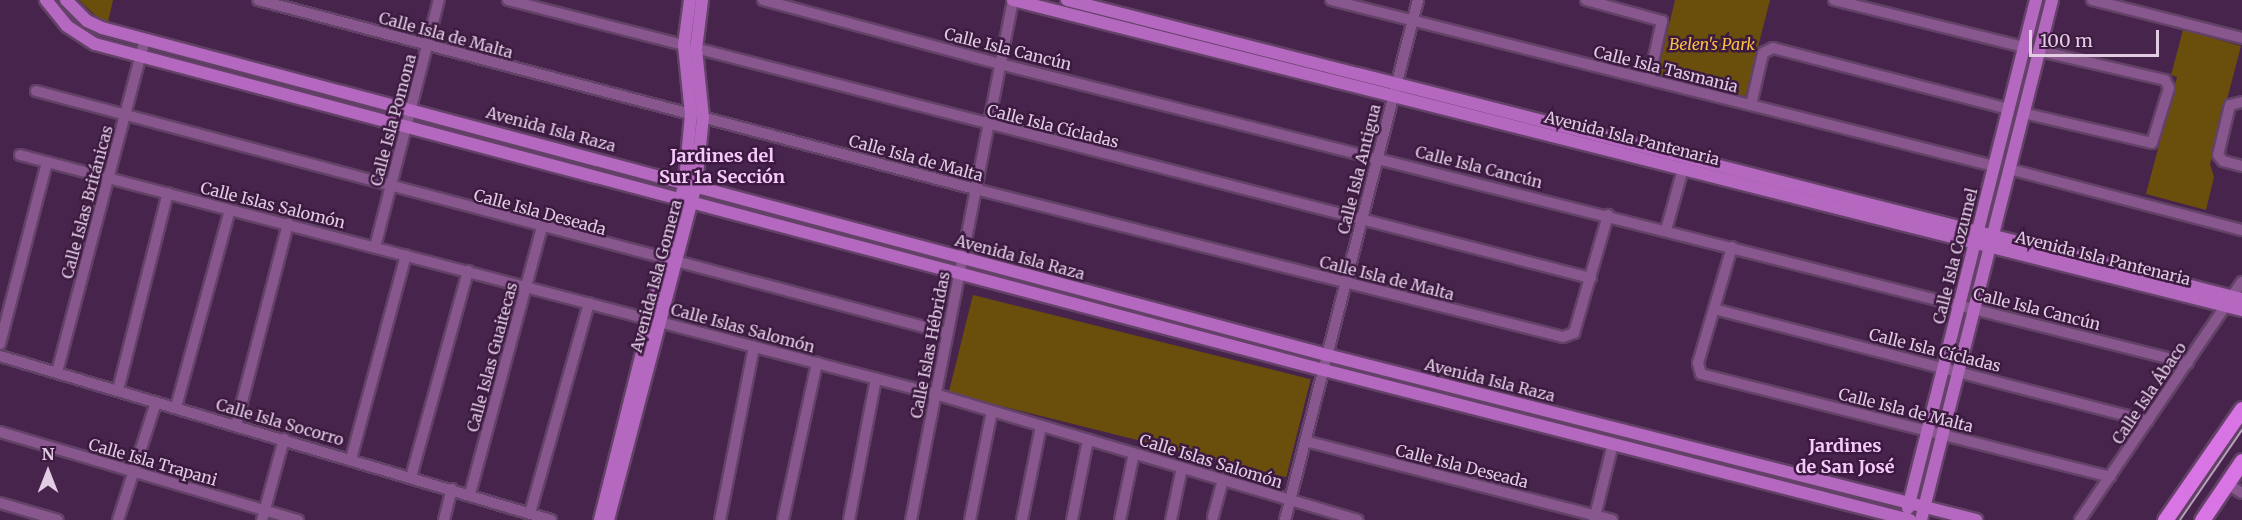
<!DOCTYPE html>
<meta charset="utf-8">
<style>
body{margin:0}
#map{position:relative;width:2242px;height:520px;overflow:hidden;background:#47244b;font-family:Merriweather,serif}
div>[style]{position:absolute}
.green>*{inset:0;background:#6a4e0c;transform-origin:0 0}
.roads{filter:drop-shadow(2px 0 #634267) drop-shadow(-2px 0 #634267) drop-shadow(0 2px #634267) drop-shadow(0 -2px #634267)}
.street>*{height:10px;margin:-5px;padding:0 5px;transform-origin:5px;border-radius:5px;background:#87578d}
.secondary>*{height:12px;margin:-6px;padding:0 6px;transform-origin:6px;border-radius:6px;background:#b568bf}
.primary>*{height:15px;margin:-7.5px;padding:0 7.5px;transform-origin:7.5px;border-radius:7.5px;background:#d974e5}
.tram>*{height:1.5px;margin:-0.75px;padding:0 0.75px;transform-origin:0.75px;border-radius:0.75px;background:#b89fbb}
span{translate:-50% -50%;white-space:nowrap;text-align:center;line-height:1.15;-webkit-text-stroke:5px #3c1a40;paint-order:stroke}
.street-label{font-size:16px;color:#e1cce4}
.park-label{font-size:16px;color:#fcc140;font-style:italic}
.neighbourhood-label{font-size:18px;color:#f6cafb;font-weight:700}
.north{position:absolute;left:18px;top:442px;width:60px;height:60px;-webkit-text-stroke:4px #3c1a40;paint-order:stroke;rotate:0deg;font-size:16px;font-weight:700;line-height:24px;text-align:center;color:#e1cce4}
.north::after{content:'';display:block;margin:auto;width:21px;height:27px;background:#e1cce4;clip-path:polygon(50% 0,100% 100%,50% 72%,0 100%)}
.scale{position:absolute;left:2029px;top:30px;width:130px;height:27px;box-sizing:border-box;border:3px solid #e1cce4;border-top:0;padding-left:8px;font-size:18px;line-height:21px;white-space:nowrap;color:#e1cce4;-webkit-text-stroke:4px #3c1a40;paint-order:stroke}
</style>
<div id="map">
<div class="green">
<div style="clip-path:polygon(79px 0,113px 0,108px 22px,99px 19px)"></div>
<div style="clip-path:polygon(1675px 0,1770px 0,1745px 98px,1657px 75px)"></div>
<div style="clip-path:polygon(2183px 30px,2241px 46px,2210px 164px,2214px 177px,2206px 210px,2146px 194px,2177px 77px,2171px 75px)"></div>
<div style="left:973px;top:295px;width:348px;height:101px;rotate:14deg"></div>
</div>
<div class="roads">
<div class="street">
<div style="left:258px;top:0;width:741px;rotate:14.77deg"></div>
<div style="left:975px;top:189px;width:606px;rotate:14.13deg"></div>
<div style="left:1563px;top:337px;width:12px;rotate:-20deg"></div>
<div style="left:1574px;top:333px;width:123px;rotate:-73.9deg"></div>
<div style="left:508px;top:0;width:1118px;rotate:14.4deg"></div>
<div style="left:763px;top:0;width:245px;rotate:15.1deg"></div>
<div style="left:1000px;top:64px;width:1225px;rotate:14.13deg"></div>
<div style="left:1331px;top:0;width:683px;rotate:14.06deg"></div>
<div style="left:1586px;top:0;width:79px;rotate:15.4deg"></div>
<div style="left:1662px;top:21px;width:60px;rotate:102.4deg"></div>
<div style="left:1834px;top:0;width:196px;rotate:13.9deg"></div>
<div style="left:2092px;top:0;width:155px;rotate:14.2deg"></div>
<div style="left:36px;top:91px;width:943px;rotate:14.88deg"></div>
<div style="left:2242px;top:102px;width:12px;rotate:166deg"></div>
<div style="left:2230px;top:105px;width:51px;rotate:103.5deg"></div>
<div style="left:2218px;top:155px;width:8px;rotate:50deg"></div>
<div style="left:2223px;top:161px;width:20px;rotate:15deg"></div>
<div style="left:1751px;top:105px;width:53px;rotate:-77deg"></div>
<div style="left:1763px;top:53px;width:11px;rotate:-27deg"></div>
<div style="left:1773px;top:48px;width:244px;rotate:14.5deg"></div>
<div style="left:2023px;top:113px;width:132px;rotate:13.1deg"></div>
<div style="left:2152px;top:143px;width:58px;rotate:-72.8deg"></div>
<div style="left:2169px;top:88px;width:9px;rotate:-117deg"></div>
<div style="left:2165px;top:80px;width:129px;rotate:-167deg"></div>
<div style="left:20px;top:155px;width:946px;rotate:14.64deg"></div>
<div style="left:935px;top:394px;width:441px;rotate:16.6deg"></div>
<div style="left:2009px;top:169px;width:241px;rotate:14.7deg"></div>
<div style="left:1666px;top:230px;width:71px;rotate:-74.4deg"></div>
<div style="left:375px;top:247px;width:255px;rotate:-75.5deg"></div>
<div style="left:1732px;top:247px;width:121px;rotate:106.3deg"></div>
<div style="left:1698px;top:363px;width:11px;rotate:75deg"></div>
<div style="left:1701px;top:374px;width:422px;rotate:14.1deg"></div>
<div style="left:1714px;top:309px;width:448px;rotate:14.5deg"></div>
<div style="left:0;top:344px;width:188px;rotate:-75.5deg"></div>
<div style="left:0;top:356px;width:575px;rotate:16.58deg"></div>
<div style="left:57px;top:372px;width:344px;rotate:-75.2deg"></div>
<div style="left:118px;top:390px;width:203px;rotate:-75.8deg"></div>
<div style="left:176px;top:407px;width:204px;rotate:-74.7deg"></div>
<div style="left:236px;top:425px;width:208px;rotate:-75.5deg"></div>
<div style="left:0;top:432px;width:311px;rotate:16.5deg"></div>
<div style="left:1305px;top:441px;width:317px;rotate:14.4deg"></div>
<div style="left:351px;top:459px;width:211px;rotate:-74.9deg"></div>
<div style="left:411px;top:477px;width:214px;rotate:-74.5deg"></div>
<div style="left:2227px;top:484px;width:17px;rotate:31deg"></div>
<div style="left:470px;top:494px;width:276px;rotate:-74.9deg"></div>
<div style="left:0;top:503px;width:60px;rotate:16.3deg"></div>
<div style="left:530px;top:513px;width:218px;rotate:-74.3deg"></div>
<div style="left:1213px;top:517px;width:38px;rotate:-75deg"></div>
<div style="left:118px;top:520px;width:124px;rotate:-72.1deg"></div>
<div style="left:262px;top:520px;width:84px;rotate:-74.8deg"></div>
<div style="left:444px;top:520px;width:32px;rotate:-76deg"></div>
<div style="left:720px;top:520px;width:176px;rotate:-78.9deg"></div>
<div style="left:783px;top:520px;width:161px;rotate:-77.8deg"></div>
<div style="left:849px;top:520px;width:144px;rotate:-79.2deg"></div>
<div style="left:911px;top:520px;width:530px;rotate:-78.9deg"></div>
<div style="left:970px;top:520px;width:111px;rotate:-78.6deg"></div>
<div style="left:1022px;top:520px;width:96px;rotate:-78.6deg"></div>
<div style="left:1072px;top:520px;width:82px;rotate:-78.7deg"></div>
<div style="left:1120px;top:520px;width:68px;rotate:-78.2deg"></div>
<div style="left:1171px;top:520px;width:53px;rotate:-78.1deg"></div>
<div style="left:1285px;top:520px;width:537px;rotate:-75.65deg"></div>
<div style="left:1594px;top:520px;width:78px;rotate:-76deg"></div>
<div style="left:2080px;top:520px;width:288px;rotate:-55.8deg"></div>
</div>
<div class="secondary">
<div style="left:46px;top:0;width:33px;rotate:51deg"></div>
<div style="left:67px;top:26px;width:33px;rotate:33deg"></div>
<div style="left:95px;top:44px;width:1272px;rotate:14.86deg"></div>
<div style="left:1324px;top:370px;width:605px;rotate:14.36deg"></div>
<div style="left:66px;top:0;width:30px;rotate:45deg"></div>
<div style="left:87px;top:21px;width:17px;rotate:25deg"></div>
<div style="left:102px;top:28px;width:1268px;rotate:14.95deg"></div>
<div style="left:1327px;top:355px;width:670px;rotate:14.26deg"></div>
<div style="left:1013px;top:0;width:1267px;rotate:14.16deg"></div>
<div style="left:1067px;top:0;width:1212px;rotate:14.28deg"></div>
<div style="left:1908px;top:508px;width:524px;rotate:-75.86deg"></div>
<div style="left:600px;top:520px;width:349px;rotate:-75.9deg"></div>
<div style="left:685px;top:181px;width:67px;rotate:-84.9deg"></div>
<div style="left:691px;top:114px;width:69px;rotate:-95.8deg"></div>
<div style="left:684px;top:45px;width:45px;rotate:-82.4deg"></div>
<div style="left:608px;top:520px;width:347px;rotate:-75.3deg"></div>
<div style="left:696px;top:184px;width:67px;rotate:-84deg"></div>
<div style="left:703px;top:117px;width:68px;rotate:-95.9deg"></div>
<div style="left:696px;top:49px;width:49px;rotate:-83deg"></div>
<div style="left:1921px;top:520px;width:536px;rotate:-75.86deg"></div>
</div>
<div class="primary">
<div style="left:2165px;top:520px;width:135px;rotate:-55.3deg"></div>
<div style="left:2202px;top:520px;width:71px;rotate:-55.9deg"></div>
</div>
</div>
<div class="tram">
<div style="left:2180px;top:520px;width:109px;rotate:-55.4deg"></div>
</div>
<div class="street-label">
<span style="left:446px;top:35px;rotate:15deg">Calle Isla de Malta</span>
<span style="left:1008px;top:49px;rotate:14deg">Calle Isla Cancún</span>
<span style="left:1666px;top:69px;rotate:14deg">Calle Isla Tasmania</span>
<span style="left:393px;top:120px;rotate:-75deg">Calle Isla Pomona</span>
<span style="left:1053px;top:126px;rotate:14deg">Calle Isla Cícladas</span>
<span style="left:551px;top:129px;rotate:15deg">Avenida Isla Raza</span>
<span style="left:1632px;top:138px;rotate:14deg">Avenida Isla Pantenaria</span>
<span style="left:916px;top:158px;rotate:15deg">Calle Isla de Malta</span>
<span style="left:1479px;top:167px;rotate:14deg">Calle Isla Cancún</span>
<span style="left:1359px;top:169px;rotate:-76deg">Calle Isla Antigua</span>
<span style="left:87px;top:202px;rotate:-75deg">Calle Islas Británicas</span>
<span style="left:273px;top:205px;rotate:14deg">Calle Islas Salomón</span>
<span style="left:540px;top:212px;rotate:15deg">Calle Isla Deseada</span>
<span style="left:1955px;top:256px;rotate:-76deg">Calle Isla Cozumel</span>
<span style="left:1020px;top:257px;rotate:15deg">Avenida Isla Raza</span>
<span style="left:2103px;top:258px;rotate:14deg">Avenida Isla Pantenaria</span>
<span style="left:656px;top:276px;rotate:-75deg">Avenida Isla Gomera</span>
<span style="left:1387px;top:278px;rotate:14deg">Calle Isla de Malta</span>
<span style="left:2037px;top:309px;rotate:14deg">Calle Isla Cancún</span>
<span style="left:743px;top:328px;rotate:15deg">Calle Islas Salomón</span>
<span style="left:930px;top:345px;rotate:-79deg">Calle Islas Hébridas</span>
<span style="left:1935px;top:350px;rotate:14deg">Calle Isla Cícladas</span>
<span style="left:492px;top:357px;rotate:-75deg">Calle Islas Guaitecas</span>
<span style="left:1490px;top:380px;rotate:14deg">Avenida Isla Raza</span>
<span style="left:2149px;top:393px;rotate:-56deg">Calle Isla Ábaco</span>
<span style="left:1906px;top:410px;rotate:14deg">Calle Isla de Malta</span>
<span style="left:280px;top:422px;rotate:16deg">Calle Isla Socorro</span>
<span style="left:1211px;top:461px;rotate:17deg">Calle Islas Salomón</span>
<span style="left:153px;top:462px;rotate:16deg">Calle Isla Trapani</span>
<span style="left:1462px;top:466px;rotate:14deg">Calle Isla Deseada</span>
</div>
<div class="park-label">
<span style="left:1712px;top:44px">Belen's Park</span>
</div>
<div class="neighbourhood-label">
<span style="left:722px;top:167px">Jardines del<br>Sur 1a Sección</span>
<span style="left:1845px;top:457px">Jardines<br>de San José</span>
</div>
<div class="north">N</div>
<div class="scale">100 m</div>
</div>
